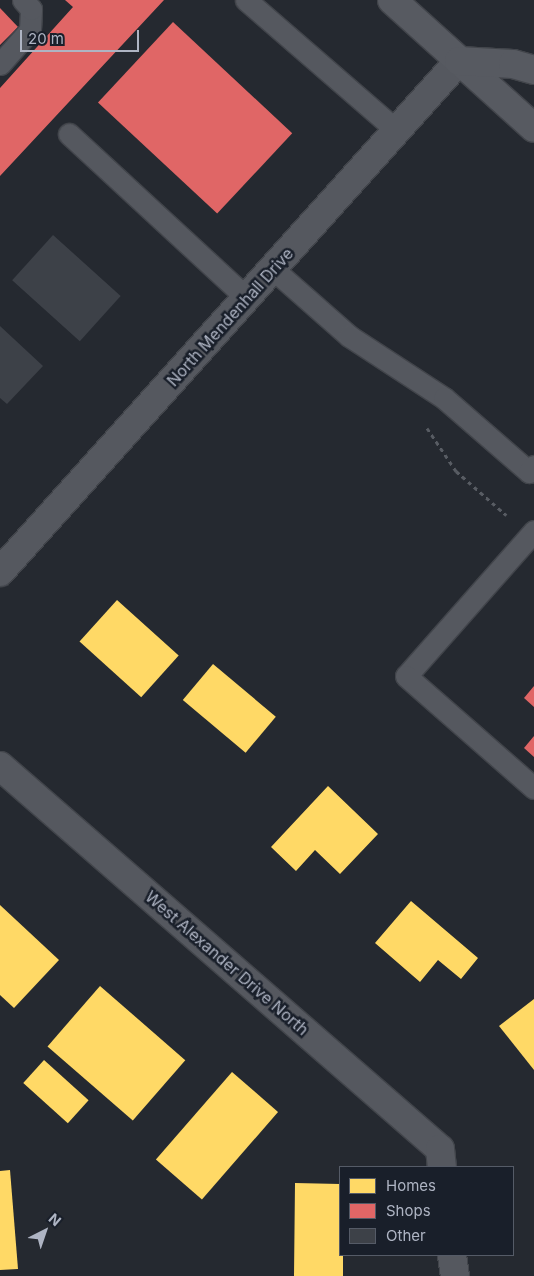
<!DOCTYPE html>
<style>
body{margin:0}
#map{position:relative;width:534px;height:1276px;overflow:hidden;background:#252930;font-family:Inter,sans-serif}
div>[style]{position:absolute}
.homes>*{inset:0;background:#ffd966;transform-origin:0 0}
.shops>*{inset:0;background:#e06666;transform-origin:0 0}
.building>*{inset:0;background:#3d4148;transform-origin:0 0}
.path>*{height:3px;margin-top:-1.5px;transform-origin:0;background:repeating-linear-gradient(90deg,#585c63 0 4px,transparent 0 8px)}
.roads{filter:drop-shadow(1px 0 #42454b) drop-shadow(-1px 0 #42454b) drop-shadow(0 1px #42454b) drop-shadow(0 -1px #42454b)}
.lane>*{height:21px;margin:-10.5px;padding:0 10.5px;transform-origin:10.5px;border-radius:10.5px;background:#55585f}
.street>*{height:28px;margin:-14px;padding:0 14px;transform-origin:14px;border-radius:14px;background:#55585f}
.primary>*{height:28px;margin:-14px;padding:0 14px;transform-origin:14px;border-radius:14px;background:#575a61}
span{translate:-50% -50%;white-space:nowrap;text-align:center;line-height:1.15;-webkit-text-stroke:5px #191f2a;paint-order:stroke}
.street-label{font-size:16px;color:#aeb4c3}
.legend{position:absolute;left:339px;top:1166px;width:175px;height:90px;box-sizing:border-box;background:#191f2a;border:1px solid #555b67;margin:0;padding:6px 9px;list-style:none;font-size:15px;color:#aeb4c3}
.legend li{display:flex;align-items:center;gap:10px;height:25px}
.legend b{width:25px;border:1px solid #555b67}
.north{position:absolute;left:20px;top:1206px;width:50px;height:50px;-webkit-text-stroke:4px #191f2a;paint-order:stroke;rotate:41deg;font-size:14px;font-weight:700;line-height:20px;text-align:center;color:#aeb4c3}
.north::after{content:'';display:block;margin:auto;width:18px;height:22px;background:#aeb4c3;clip-path:polygon(50% 0,100% 100%,50% 72%,0 100%)}
.scale{position:absolute;left:20px;top:30px;width:119px;height:22px;box-sizing:border-box;border:2px solid #aeb4c3;border-top:0;padding-left:6px;font-size:15px;line-height:18px;white-space:nowrap;color:#aeb4c3;-webkit-text-stroke:4px #191f2a;paint-order:stroke}
</style>
<div id="map">
<div class="homes">
<div style="left:117px;top:600px;width:83px;height:56px;rotate:42deg"></div>
<div style="left:213px;top:664px;width:82px;height:47px;rotate:40deg"></div>
<div style="clip-path:polygon(328px 786px,378px 834px,340px 874px,315px 850px,296px 871px,271px 847px)"></div>
<div style="clip-path:polygon(411px 901px,478px 958px,461px 979px,438px 960px,420px 982px,375px 943px)"></div>
<div style="clip-path:polygon(0 905px,59px 960px,14px 1008px,0 995px)"></div>
<div style="left:100px;top:986px;width:113px;height:80px;rotate:41deg"></div>
<div style="clip-path:polygon(534px 999px,534px 1070px,499px 1026px)"></div>
<div style="left:44px;top:1060px;width:60px;height:31px;rotate:42deg"></div>
<div style="left:232px;top:1072px;width:61px;height:116px;rotate:41deg"></div>
<div style="clip-path:polygon(10px 1170px,18px 1269px,0 1270px,0 1171px)"></div>
<div style="clip-path:polygon(295px 1183px,340px 1184px,340px 1255px,343px 1255px,343px 1276px,294px 1276px)"></div>
</div>
<div class="shops">
<div style="clip-path:polygon(65px 0,164px 0,0 176px,0 88px,73px 7px)"></div>
<div style="clip-path:polygon(0 8px,18px 27px,0 45px)"></div>
<div style="left:173px;top:22px;width:163px;height:110px;rotate:43deg"></div>
<div style="clip-path:polygon(534px 686px,534px 707px,524px 698px)"></div>
<div style="clip-path:polygon(534px 736px,534px 757px,524px 748px)"></div>
</div>
<div class="building">
<div style="left:53px;top:235px;width:91px;height:61px;rotate:42deg"></div>
<div style="clip-path:polygon(0 326px,43px 366px,7px 404px,0 398px)"></div>
</div>
<div class="path">
<div style="left:427px;top:428px;width:52px;rotate:56deg"></div>
<div style="left:456px;top:471px;width:67px;rotate:41.3deg"></div>
</div>
<div class="roads">
<div class="lane">
<div style="left:246px;top:0;width:200px;rotate:40.9deg"></div>
<div style="left:0;top:64px;width:45px;rotate:-48.6deg"></div>
<div style="left:30px;top:30px;width:21px;rotate:-87deg"></div>
<div style="left:31px;top:9px;width:12px;rotate:-132deg"></div>
<div style="left:69px;top:134px;width:242px;rotate:42.7deg"></div>
<div style="left:273px;top:269px;width:101px;rotate:41.4deg"></div>
<div style="left:349px;top:336px;width:113px;rotate:33.1deg"></div>
<div style="left:444px;top:398px;width:113px;rotate:41deg"></div>
<div style="left:529px;top:472px;width:8px;rotate:-50deg"></div>
<div style="left:534px;top:531px;width:193px;rotate:131.4deg"></div>
<div style="left:406px;top:676px;width:170px;rotate:41.2deg"></div>
</div>
<div class="street">
<div style="left:0;top:572px;width:687px;rotate:-48.07deg"></div>
<div style="left:0;top:766px;width:583px;rotate:41.04deg"></div>
<div style="left:440px;top:1149px;width:18px;rotate:84deg"></div>
<div style="left:452px;top:1255px;width:21px;rotate:82deg"></div>
</div>
<div class="primary">
<div style="left:392px;top:0;width:191px;rotate:42deg"></div>
<div style="left:459px;top:61px;width:54px;rotate:3.2deg"></div>
<div style="left:513px;top:64px;width:22px;rotate:16deg"></div>
</div>
</div>
<div class="street-label">
<span style="left:230px;top:317px;rotate:-48deg">North Mendenhall Drive</span>
<span style="left:227px;top:963px;rotate:41deg">West Alexander Drive North</span>
</div>
<ul class="legend">
<li><b style="height:14px;background:#ffd966"></b>Homes</li>
<li><b style="height:14px;background:#e06666"></b>Shops</li>
<li><b style="height:14px;background:#3d4148"></b>Other</li>
</ul>
<div class="north">N</div>
<div class="scale">20 m</div>
</div>
